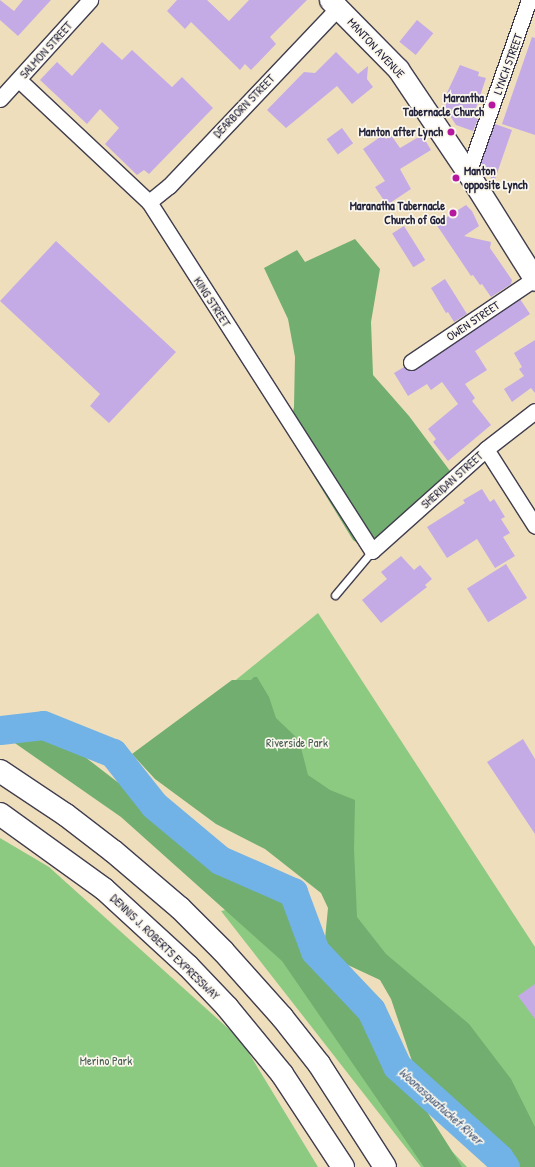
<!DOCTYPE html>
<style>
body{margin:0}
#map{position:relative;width:535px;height:1167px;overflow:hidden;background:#eedebc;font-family:"Patrick Hand",sans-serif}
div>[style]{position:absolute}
.green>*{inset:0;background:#8cca81}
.forest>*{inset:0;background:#71ae6f}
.river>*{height:29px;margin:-14.5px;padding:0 14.5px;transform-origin:14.5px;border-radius:14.5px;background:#71b3e6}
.building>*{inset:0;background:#c4abe6;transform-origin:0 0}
.roads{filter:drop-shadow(1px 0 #413e4e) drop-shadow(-1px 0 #413e4e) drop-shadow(0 1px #413e4e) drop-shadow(0 -1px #413e4e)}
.service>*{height:7px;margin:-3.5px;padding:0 3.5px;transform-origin:3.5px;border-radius:3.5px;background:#fff}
.minor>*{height:15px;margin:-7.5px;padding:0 7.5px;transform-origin:7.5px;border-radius:7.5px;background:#fff}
.secondary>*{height:21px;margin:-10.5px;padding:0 10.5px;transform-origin:10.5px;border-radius:10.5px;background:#fff}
.motorway>*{height:22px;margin:-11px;padding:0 11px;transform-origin:11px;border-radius:11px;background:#fff}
.dots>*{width:11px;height:11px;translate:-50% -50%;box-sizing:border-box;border:2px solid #fbf7ec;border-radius:50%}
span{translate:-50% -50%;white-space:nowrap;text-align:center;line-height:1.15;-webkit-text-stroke:3.5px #fbf7ec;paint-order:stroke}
.street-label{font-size:12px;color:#22223b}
.poi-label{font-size:12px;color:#22223b;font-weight:700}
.right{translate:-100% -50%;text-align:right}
.left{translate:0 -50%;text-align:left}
.park-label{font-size:12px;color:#475d54}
.water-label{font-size:13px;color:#3e5577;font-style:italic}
</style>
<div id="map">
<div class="green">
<div style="clip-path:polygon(318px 613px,535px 947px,535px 1140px,345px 906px,155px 746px)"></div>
<div style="clip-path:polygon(0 838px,49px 867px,241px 1040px,318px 1167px,0 1167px)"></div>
<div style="clip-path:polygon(276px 899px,392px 1089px,467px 1167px,421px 1167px,221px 911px)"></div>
</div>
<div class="forest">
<div style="clip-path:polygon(355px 239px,380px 269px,371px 322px,373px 375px,409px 416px,450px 471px,379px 545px,362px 546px,353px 540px,288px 434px,294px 407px,295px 357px,288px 319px,264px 268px,297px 250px,305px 262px)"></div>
<div style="clip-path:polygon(254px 677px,257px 677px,269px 697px,276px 718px,299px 740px,308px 775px,330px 790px,355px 800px,354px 849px,357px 917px,386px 954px,469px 1024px,511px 1079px,535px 1127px,535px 1167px,499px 1167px,450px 1105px,414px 1067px,391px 999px,380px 980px,333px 958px,325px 939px,328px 908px,321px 893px,265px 849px,216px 824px,155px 779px,132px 754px,232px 680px,251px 680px)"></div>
<div style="clip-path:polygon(26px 737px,45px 738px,72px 747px,155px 811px,261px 878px,298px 919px,316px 950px,355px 998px,462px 1167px,424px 1167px,282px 961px,121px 817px,9px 739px)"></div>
</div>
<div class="river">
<div style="left:0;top:730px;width:43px;rotate:-6.6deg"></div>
<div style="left:43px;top:725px;width:75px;rotate:21.8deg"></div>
<div style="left:113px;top:753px;width:66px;rotate:51.7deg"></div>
<div style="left:154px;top:805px;width:86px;rotate:39.8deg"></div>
<div style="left:220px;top:860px;width:80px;rotate:23.7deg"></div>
<div style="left:293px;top:892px;width:63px;rotate:69.6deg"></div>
<div style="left:315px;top:951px;width:81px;rotate:46.5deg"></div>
<div style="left:371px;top:1010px;width:62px;rotate:65.1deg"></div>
<div style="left:397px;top:1066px;width:137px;rotate:42deg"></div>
<div style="left:499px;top:1158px;width:11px;rotate:56deg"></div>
</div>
<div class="building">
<div style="clip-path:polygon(0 0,14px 11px,23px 0,51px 0,18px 36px,0 20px)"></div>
<div style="clip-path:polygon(177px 0,207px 0,229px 21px,249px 0,307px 0,270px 37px,276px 44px,251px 70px,245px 64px,240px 70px,191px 22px,185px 29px,167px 11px)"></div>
<div style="left:417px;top:20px;width:21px;height:28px;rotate:39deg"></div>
<div style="clip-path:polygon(532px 37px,535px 38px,535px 135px,502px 124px)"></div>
<div style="clip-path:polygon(102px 42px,122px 60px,132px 50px,172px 87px,182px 77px,213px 108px,149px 174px,144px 170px,137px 175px,105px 144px,119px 128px,100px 109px,87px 124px,40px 80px,57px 62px,72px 76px)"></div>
<div style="clip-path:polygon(336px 52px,358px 74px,368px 66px,367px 79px,373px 87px,352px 104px,337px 86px,286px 128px,267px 110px,304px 72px,315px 73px)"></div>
<div style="clip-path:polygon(460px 65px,479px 72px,478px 76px,486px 78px,473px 117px,478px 119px,473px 131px,456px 125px,445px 108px,448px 98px,445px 97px)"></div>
<div style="clip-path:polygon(495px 124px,512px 130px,494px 182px,481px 163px)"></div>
<div style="left:342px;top:128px;width:19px;height:19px;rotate:54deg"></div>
<div style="clip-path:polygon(383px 135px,386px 139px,391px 135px,400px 148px,422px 135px,431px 150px,400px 169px,411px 189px,387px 205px,375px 187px,385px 181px,363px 149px)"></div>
<div style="clip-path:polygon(466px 205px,472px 211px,479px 226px,464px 236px,491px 242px,490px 248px,512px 280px,511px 284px,491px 297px,482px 284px,480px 285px,473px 275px,471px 276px,436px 224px)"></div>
<div style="left:404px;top:226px;width:40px;height:14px;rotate:58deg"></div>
<div style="clip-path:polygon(56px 241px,176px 352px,109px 423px,90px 406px,100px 394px,0 301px)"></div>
<div style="clip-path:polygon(445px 279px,467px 314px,454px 322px,448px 312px,446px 313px,431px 288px)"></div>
<div style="clip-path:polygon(520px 299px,530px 314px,475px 351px,487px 370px,465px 384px,475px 398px,472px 401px,491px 425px,448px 461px,433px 442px,436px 439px,428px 429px,458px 404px,442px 382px,431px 390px,427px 384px,408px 396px,394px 373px,404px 367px,407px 370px,416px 369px)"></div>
<div style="clip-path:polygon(535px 340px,535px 393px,531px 388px,512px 402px,504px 389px,524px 376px,519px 369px,522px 367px,514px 353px)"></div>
<div style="clip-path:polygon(482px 489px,490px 502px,494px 499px,505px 517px,501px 519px,510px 533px,503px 537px,515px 556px,495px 568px,477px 539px,447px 558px,427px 527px,465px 503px,463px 500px)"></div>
<div style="clip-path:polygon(401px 556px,414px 570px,420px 565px,432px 579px,425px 585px,427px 587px,381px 623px,362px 600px,387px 579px,381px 572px)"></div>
<div style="left:506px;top:564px;width:40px;height:46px;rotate:58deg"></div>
<div style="clip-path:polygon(523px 739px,535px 759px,535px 834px,487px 762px)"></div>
<div style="clip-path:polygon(535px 984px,535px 1019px,518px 996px)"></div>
</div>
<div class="roads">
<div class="service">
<div style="left:335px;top:595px;width:57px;rotate:-49.9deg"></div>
</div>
<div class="minor">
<div style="left:19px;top:80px;width:178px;rotate:43.2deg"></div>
<div style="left:149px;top:202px;width:414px;rotate:57.4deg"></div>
<div style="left:372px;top:551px;width:153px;rotate:-41.8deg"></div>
<div style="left:486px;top:449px;width:62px;rotate:-37.8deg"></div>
<div style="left:0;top:99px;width:134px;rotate:-47.7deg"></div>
<div style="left:468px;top:173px;width:183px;rotate:-70.6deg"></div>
<div style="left:149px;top:202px;width:26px;rotate:-39deg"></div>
<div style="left:169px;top:186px;width:245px;rotate:-46.5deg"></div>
<div style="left:411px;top:362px;width:148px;rotate:-34deg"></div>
<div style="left:486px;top:449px;width:91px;rotate:57.5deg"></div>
</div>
<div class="secondary">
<div style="left:330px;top:0;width:97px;rotate:45.4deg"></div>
<div style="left:398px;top:69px;width:125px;rotate:56.1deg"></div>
<div style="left:468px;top:173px;width:126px;rotate:57.9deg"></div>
</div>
<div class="motorway">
<div style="left:0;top:771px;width:79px;rotate:33.7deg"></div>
<div style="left:66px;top:815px;width:59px;rotate:37.5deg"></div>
<div style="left:113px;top:851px;width:88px;rotate:40.4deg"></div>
<div style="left:180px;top:908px;width:61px;rotate:45deg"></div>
<div style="left:223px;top:951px;width:89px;rotate:48.2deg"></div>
<div style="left:282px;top:1017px;width:60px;rotate:51.8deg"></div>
<div style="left:319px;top:1064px;width:122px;rotate:57.3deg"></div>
<div style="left:0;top:814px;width:128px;rotate:35.8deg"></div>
<div style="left:104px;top:889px;width:114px;rotate:42.5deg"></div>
<div style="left:188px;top:966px;width:57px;rotate:46.4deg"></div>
<div style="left:227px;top:1007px;width:87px;rotate:50.6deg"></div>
<div style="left:282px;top:1074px;width:111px;rotate:56.7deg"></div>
</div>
</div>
<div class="dots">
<div style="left:492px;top:105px;background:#b5179e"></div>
<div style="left:451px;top:132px;background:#b5179e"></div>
<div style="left:456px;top:178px;background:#b5179e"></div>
<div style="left:453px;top:213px;background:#b5179e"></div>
</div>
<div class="street-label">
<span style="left:376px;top:48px;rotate:47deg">MANTON AVENUE</span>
<span style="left:46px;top:50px;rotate:-48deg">SALMON STREET</span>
<span style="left:508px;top:64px;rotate:-70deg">LYNCH STREET</span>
<span style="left:244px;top:106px;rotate:-46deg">DEARBORN STREET</span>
<span style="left:212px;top:302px;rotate:57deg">KING STREET</span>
<span style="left:473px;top:321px;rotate:-34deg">OWEN STREET</span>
<span style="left:452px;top:480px;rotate:-42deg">SHERIDAN STREET</span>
<span style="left:165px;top:947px;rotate:44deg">DENNIS J. ROBERTS EXPRESSWAY</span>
</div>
<div class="poi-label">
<span class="right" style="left:484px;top:105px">Marantha<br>Tabernacle Church</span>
<span class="right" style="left:443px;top:132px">Manton after Lynch</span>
<span class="left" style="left:464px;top:178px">Manton<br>opposite Lynch</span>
<span class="right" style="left:445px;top:213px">Maranatha Tabernacle<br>Church of God</span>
</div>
<div class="park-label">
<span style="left:297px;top:743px">Riverside Park</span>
<span style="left:106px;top:1061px">Merino Park</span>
</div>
<div class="water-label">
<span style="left:441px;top:1106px;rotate:42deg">Woonasquatucket River</span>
</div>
</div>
